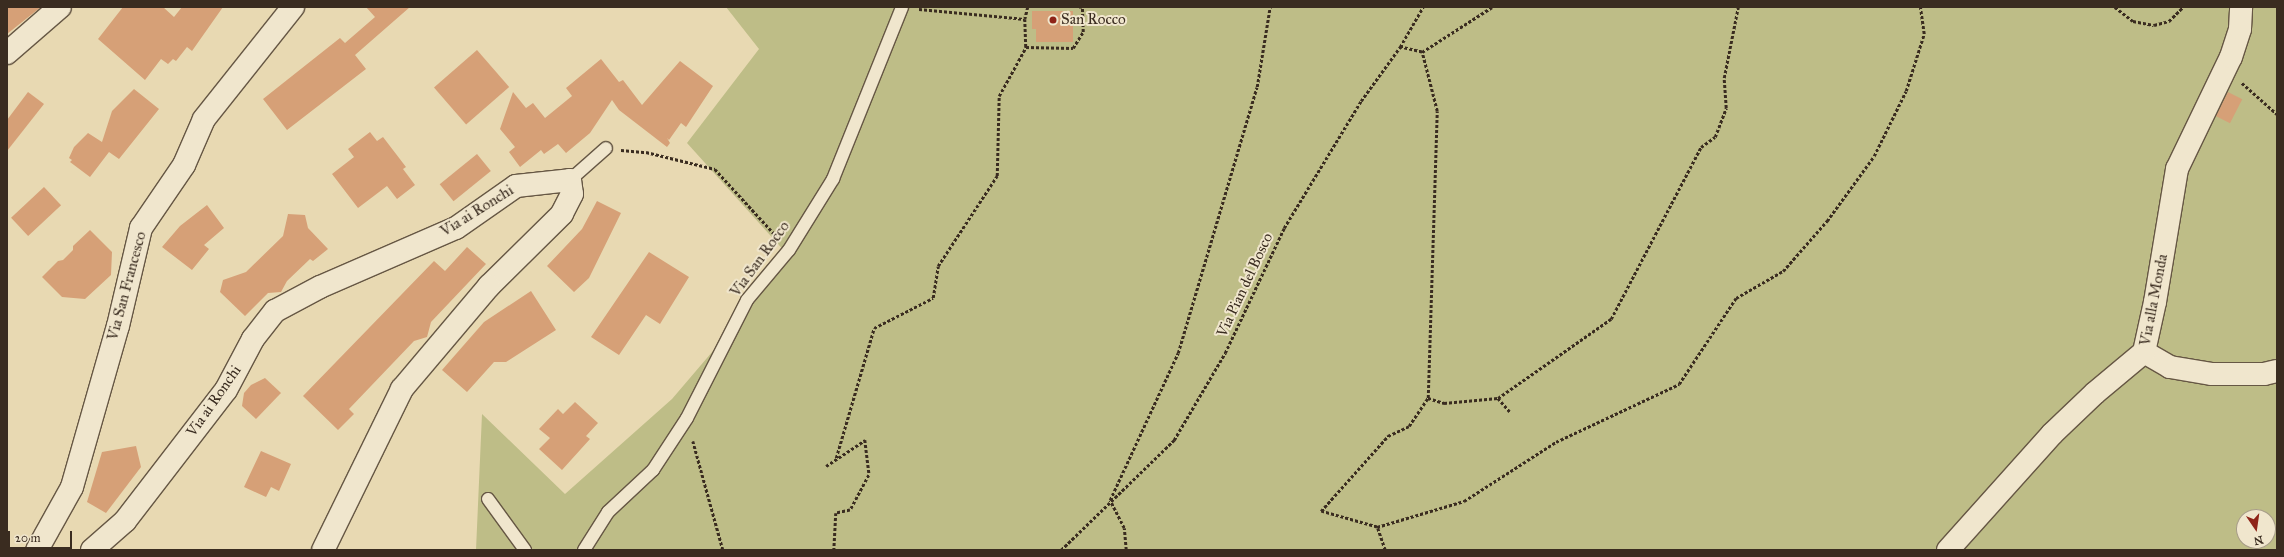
<!DOCTYPE html>
<style>
body{margin:0}
#map{position:relative;width:2284px;height:557px;overflow:hidden;background:#e8d9b2;font-family:"IM FELL Great Primer",serif}
div>[style]{position:absolute}
.green>*{inset:0;background:#bebd87}
.building>*{inset:0;background:#d6a077;transform-origin:0 0}
.path>*{height:2.5px;margin-top:-1.25px;transform-origin:0;background:repeating-linear-gradient(90deg,#3a2c20 0 3px,transparent 0 5px)}
.roads{filter:drop-shadow(1px 0 #665744) drop-shadow(-1px 0 #665744) drop-shadow(0 1px #665744) drop-shadow(0 -1px #665744)}
.lane>*{height:12px;margin:-6px;padding:0 6px;transform-origin:6px;border-radius:6px;background:#f0e6cd}
.street>*{height:22px;margin:-11px;padding:0 11px;transform-origin:11px;border-radius:11px;background:#f0e6cd}
.dots>*{width:11px;height:11px;translate:-50% -50%;box-sizing:border-box;border:2px solid #f0e6cd;border-radius:50%}
span{translate:-50% -50%;white-space:nowrap;text-align:center;line-height:1.15;-webkit-text-stroke:4px #f0e6cd;paint-order:stroke}
.poi-label{font-size:15px;color:#3a2c20}
.left{translate:0 -50%;text-align:left}
.street-label{font-size:15px;color:#3a2c20}
.frame{position:absolute;inset:0;border:8px solid #3a2c20;pointer-events:none}
.north{position:absolute;left:2236px;top:509px;width:40px;height:40px;box-sizing:border-box;background:#f0e6cd;border:1px solid #a79c88;border-radius:50%;rotate:167deg;font-size:11px;font-weight:700;line-height:16px;text-align:center;color:#3a2c20}
.north::after{content:'';display:block;margin:auto;width:14px;height:18px;background:#8f2418;clip-path:polygon(50% 0,100% 100%,50% 72%,0 100%)}
.scale{position:absolute;left:8px;top:531px;width:64px;height:18px;box-sizing:border-box;border:2px solid #3a2c20;border-top:0;padding-left:5px;font-size:12px;line-height:14px;white-space:nowrap;color:#3a2c20;-webkit-text-stroke:3px #f0e6cd;paint-order:stroke}
</style>
<div id="map">
<div class="green">
<div style="clip-path:polygon(evenodd,726px 7px,2277px 7px,2277px 550px,476px 550px,482px 414px,565px 494px,672px 399px,730px 331px,788px 255px,687px 143px,759px 49px,726px 7px,2244px 517px,2268px 517px,2268px 541px,2244px 541px,2244px 517px)"></div>
</div>
<div class="building">
<div style="clip-path:polygon(7px 7px,41px 7px,7px 34px)"></div>
<div style="clip-path:polygon(123px 7px,163px 7px,174px 17px,182px 7px,223px 7px,192px 51px,187px 47px,176px 61px,173px 59px,168px 64px,161px 59px,145px 80px,98px 39px)"></div>
<div style="clip-path:polygon(366px 7px,410px 7px,355px 55px,366px 69px,287px 130px,263px 99px,340px 38px,345px 43px,375px 17px)"></div>
<div style="clip-path:polygon(1032px 11px,1073px 11px,1073px 42px,1036px 42px,1036px 29px,1032px 29px)"></div>
<div style="left:477px;top:50px;width:49px;height:57px;rotate:49deg"></div>
<div style="clip-path:polygon(601px 59px,619px 82px,623px 80px,642px 105px,680px 61px,713px 86px,686px 127px,681px 123px,669px 140px,667px 138px,670px 143px,667px 147px,619px 110px,612px 100px,590px 133px,566px 153px,558px 144px,544px 154px,541px 150px,520px 167px,509px 152px,515px 147px,500px 129px,513px 92px,526px 108px,533px 103px,545px 118px,572px 96px,566px 88px)"></div>
<div style="clip-path:polygon(134px 89px,159px 109px,119px 159px,109px 152px,90px 177px,70px 162px,72px 160px,69px 158px,74px 147px,88px 133px,102px 142px,112px 111px)"></div>
<div style="clip-path:polygon(28px 92px,44px 104px,7px 151px,7px 120px)"></div>
<div style="left:2228px;top:92px;width:16px;height:27px;rotate:27deg"></div>
<div style="clip-path:polygon(370px 132px,377px 141px,383px 137px,406px 167px,403px 169px,415px 185px,397px 199px,387px 186px,358px 208px,332px 174px,354px 157px,348px 149px)"></div>
<div style="left:477px;top:154px;width:22px;height:48px;rotate:51deg"></div>
<div style="left:44px;top:187px;width:25px;height:45px;rotate:47deg"></div>
<div style="clip-path:polygon(597px 201px,621px 213px,589px 278px,574px 292px,547px 266px,582px 229px)"></div>
<div style="clip-path:polygon(207px 205px,224px 228px,204px 245px,209px 249px,192px 270px,162px 247px,180px 226px)"></div>
<div style="clip-path:polygon(288px 214px,305px 215px,308px 228px,328px 249px,313px 261px,310px 259px,287px 281px,281px 292px,268px 293px,245px 316px,220px 292px,223px 280px,246px 272px,283px 236px)"></div>
<div style="clip-path:polygon(90px 230px,112px 252px,111px 275px,85px 299px,62px 297px,42px 277px,58px 261px,63px 260px,73px 250px,73px 246px)"></div>
<div style="clip-path:polygon(467px 247px,486px 264px,431px 322px,427px 337px,414px 341px,349px 409px,354px 414px,338px 430px,303px 396px,434px 261px,445px 271px)"></div>
<div style="clip-path:polygon(649px 252px,689px 277px,660px 324px,646px 315px,619px 355px,591px 337px)"></div>
<div style="clip-path:polygon(531px 291px,556px 330px,506px 362px,494px 362px,467px 392px,442px 370px,484px 322px)"></div>
<div style="clip-path:polygon(265px 378px,281px 393px,256px 419px,242px 406px,244px 393px,251px 385px)"></div>
<div style="clip-path:polygon(575px 402px,598px 423px,586px 436px,590px 439px,562px 470px,539px 449px,550px 438px,539px 429px,558px 409px,563px 414px)"></div>
<div style="clip-path:polygon(136px 446px,141px 467px,106px 513px,87px 502px,102px 452px)"></div>
<div style="clip-path:polygon(261px 451px,291px 464px,279px 491px,271px 487px,266px 497px,244px 487px)"></div>
</div>
<div class="path">
<div style="left:1028px;top:7px;width:12px;rotate:104deg"></div>
<div style="left:1025px;top:19px;width:28px;rotate:88deg"></div>
<div style="left:1026px;top:47px;width:47px;rotate:1.2deg"></div>
<div style="left:1073px;top:48px;width:19px;rotate:-58deg"></div>
<div style="left:1083px;top:32px;width:25px;rotate:-92deg"></div>
<div style="left:1082px;top:7px;width:3px;rotate:180deg"></div>
<div style="left:2115px;top:7px;width:23px;rotate:38deg"></div>
<div style="left:2133px;top:21px;width:21px;rotate:11deg"></div>
<div style="left:2154px;top:25px;width:16px;rotate:-15deg"></div>
<div style="left:2169px;top:21px;width:20px;rotate:-45deg"></div>
<div style="left:919px;top:9px;width:106px;rotate:5.4deg"></div>
<div style="left:1422px;top:52px;width:83px;rotate:-32.7deg"></div>
<div style="left:2242px;top:83px;width:47px;rotate:41.5deg"></div>
<div style="left:621px;top:150px;width:25px;rotate:5deg"></div>
<div style="left:646px;top:152px;width:71px;rotate:13.8deg"></div>
<div style="left:715px;top:169px;width:93px;rotate:47.6deg"></div>
<div style="left:1428px;top:398px;width:17px;rotate:17deg"></div>
<div style="left:1444px;top:403px;width:54px;rotate:-5.3deg"></div>
<div style="left:1498px;top:398px;width:138px;rotate:-35deg"></div>
<div style="left:1611px;top:319px;width:194px;rotate:-62.4deg"></div>
<div style="left:1701px;top:147px;width:17px;rotate:-36deg"></div>
<div style="left:1715px;top:137px;width:31px;rotate:-69deg"></div>
<div style="left:1726px;top:108px;width:30px;rotate:-94deg"></div>
<div style="left:1724px;top:78px;width:72px;rotate:-78.8deg"></div>
<div style="left:1498px;top:398px;width:18px;rotate:49deg"></div>
<div style="left:693px;top:441px;width:113px;rotate:74.6deg"></div>
<div style="left:836px;top:458px;width:135px;rotate:-73.7deg"></div>
<div style="left:874px;top:328px;width:66px;rotate:-27deg"></div>
<div style="left:933px;top:298px;width:32px;rotate:-81deg"></div>
<div style="left:938px;top:266px;width:108px;rotate:-56.8deg"></div>
<div style="left:997px;top:176px;width:80px;rotate:-88.6deg"></div>
<div style="left:999px;top:96px;width:56px;rotate:-61.1deg"></div>
<div style="left:826px;top:466px;width:47px;rotate:-33.7deg"></div>
<div style="left:865px;top:440px;width:35px;rotate:83deg"></div>
<div style="left:869px;top:475px;width:40px;rotate:118deg"></div>
<div style="left:850px;top:510px;width:14px;rotate:168deg"></div>
<div style="left:836px;top:513px;width:37px;rotate:93deg"></div>
<div style="left:1377px;top:527px;width:58px;rotate:-164.1deg"></div>
<div style="left:1321px;top:511px;width:101px;rotate:-48.2deg"></div>
<div style="left:1388px;top:436px;width:23px;rotate:-25deg"></div>
<div style="left:1409px;top:426px;width:34px;rotate:-56deg"></div>
<div style="left:1428px;top:398px;width:287px;rotate:-88.2deg"></div>
<div style="left:1437px;top:111px;width:61px;rotate:-104.3deg"></div>
<div style="left:1422px;top:52px;width:23px;rotate:-167deg"></div>
<div style="left:1061px;top:550px;width:158px;rotate:-44.2deg"></div>
<div style="left:1174px;top:440px;width:101px;rotate:-59.6deg"></div>
<div style="left:1225px;top:353px;width:138px;rotate:-64.7deg"></div>
<div style="left:1284px;top:228px;width:149px;rotate:-58.8deg"></div>
<div style="left:1361px;top:101px;width:67px;rotate:-54.2deg"></div>
<div style="left:1400px;top:47px;width:46px;rotate:-60.1deg"></div>
<div style="left:1126px;top:550px;width:22px;rotate:-95deg"></div>
<div style="left:1124px;top:528px;width:31px;rotate:-117deg"></div>
<div style="left:1110px;top:500px;width:162px;rotate:-65.2deg"></div>
<div style="left:1178px;top:353px;width:277px;rotate:-73.5deg"></div>
<div style="left:1257px;top:87px;width:81px;rotate:-80.8deg"></div>
<div style="left:1385px;top:550px;width:24px;rotate:-109deg"></div>
<div style="left:1377px;top:527px;width:91px;rotate:-16.6deg"></div>
<div style="left:1464px;top:501px;width:109px;rotate:-32.7deg"></div>
<div style="left:1556px;top:442px;width:136px;rotate:-25.2deg"></div>
<div style="left:1679px;top:384px;width:103px;rotate:-56.5deg"></div>
<div style="left:1736px;top:298px;width:54px;rotate:-29.9deg"></div>
<div style="left:1783px;top:271px;width:67px;rotate:-48.7deg"></div>
<div style="left:1827px;top:221px;width:80px;rotate:-54.1deg"></div>
<div style="left:1874px;top:156px;width:72px;rotate:-63.8deg"></div>
<div style="left:1906px;top:91px;width:60px;rotate:-72.5deg"></div>
<div style="left:1924px;top:34px;width:27px;rotate:-98deg"></div>
</div>
<div class="roads">
<div class="lane">
<div style="left:570px;top:180px;width:48px;rotate:-41.6deg"></div>
<div style="left:488px;top:499px;width:63px;rotate:54deg"></div>
<div style="left:584px;top:550px;width:45px;rotate:-57.7deg"></div>
<div style="left:608px;top:512px;width:62px;rotate:-43deg"></div>
<div style="left:653px;top:470px;width:62px;rotate:-56.8deg"></div>
<div style="left:687px;top:418px;width:132px;rotate:-63deg"></div>
<div style="left:747px;top:300px;width:65px;rotate:-50deg"></div>
<div style="left:789px;top:250px;width:84px;rotate:-58.2deg"></div>
<div style="left:833px;top:179px;width:185px;rotate:-68.1deg"></div>
</div>
<div class="street">
<div style="left:7px;top:53px;width:70px;rotate:-41deg"></div>
<div style="left:2144px;top:352px;width:30px;rotate:30deg"></div>
<div style="left:2170px;top:367px;width:43px;rotate:9.5deg"></div>
<div style="left:2212px;top:374px;width:52px"></div>
<div style="left:2264px;top:374px;width:13px;rotate:-13deg"></div>
<div style="left:37px;top:550px;width:72px;rotate:-60.9deg"></div>
<div style="left:72px;top:487px;width:167px;rotate:-74.1deg"></div>
<div style="left:118px;top:326px;width:101px;rotate:-76.8deg"></div>
<div style="left:141px;top:228px;width:76px;rotate:-55.7deg"></div>
<div style="left:184px;top:165px;width:50px;rotate:-66.5deg"></div>
<div style="left:204px;top:119px;width:143px;rotate:-51.5deg"></div>
<div style="left:92px;top:550px;width:44px;rotate:-41.3deg"></div>
<div style="left:125px;top:521px;width:165px;rotate:-52.4deg"></div>
<div style="left:226px;top:390px;width:58px;rotate:-62.1deg"></div>
<div style="left:253px;top:339px;width:36px;rotate:-52deg"></div>
<div style="left:275px;top:311px;width:51px;rotate:-28.1deg"></div>
<div style="left:320px;top:287px;width:148px;rotate:-23.5deg"></div>
<div style="left:456px;top:228px;width:73px;rotate:-35deg"></div>
<div style="left:516px;top:186px;width:54px;rotate:-6.3deg"></div>
<div style="left:570px;top:180px;width:14px;rotate:82deg"></div>
<div style="left:572px;top:194px;width:22px;rotate:117deg"></div>
<div style="left:562px;top:214px;width:103px;rotate:135.4deg"></div>
<div style="left:489px;top:286px;width:135px;rotate:130.2deg"></div>
<div style="left:402px;top:389px;width:179px;rotate:116.1deg"></div>
<div style="left:1948px;top:550px;width:156px;rotate:-48.1deg"></div>
<div style="left:2052px;top:434px;width:59px;rotate:-43.6deg"></div>
<div style="left:2095px;top:393px;width:64px;rotate:-39.9deg"></div>
<div style="left:2144px;top:352px;width:51px;rotate:-77.6deg"></div>
<div style="left:2155px;top:302px;width:135px;rotate:-80.6deg"></div>
<div style="left:2177px;top:169px;width:124px;rotate:-64.3deg"></div>
<div style="left:2231px;top:57px;width:29px;rotate:-72deg"></div>
<div style="left:2240px;top:29px;width:22px;rotate:-87deg"></div>
</div>
</div>
<div class="dots">
<div style="left:1053px;top:20px;background:#8f2418"></div>
</div>
<div class="poi-label">
<span class="left" style="left:1061px;top:20px">San Rocco</span>
</div>
<div class="street-label">
<span style="left:477px;top:211px;rotate:-32deg">Via ai Ronchi</span>
<span style="left:760px;top:259px;rotate:-54deg">Via San Rocco</span>
<span style="left:1245px;top:285px;rotate:-65deg">Via Pian del Bosco</span>
<span style="left:127px;top:286px;rotate:-75deg">Via San Francesco</span>
<span style="left:2154px;top:300px;rotate:-79deg">Via alla Monda</span>
<span style="left:214px;top:401px;rotate:-55deg">Via ai Ronchi</span>
</div>
<div class="frame"></div>
<div class="north">N</div>
<div class="scale">20 m</div>
</div>
